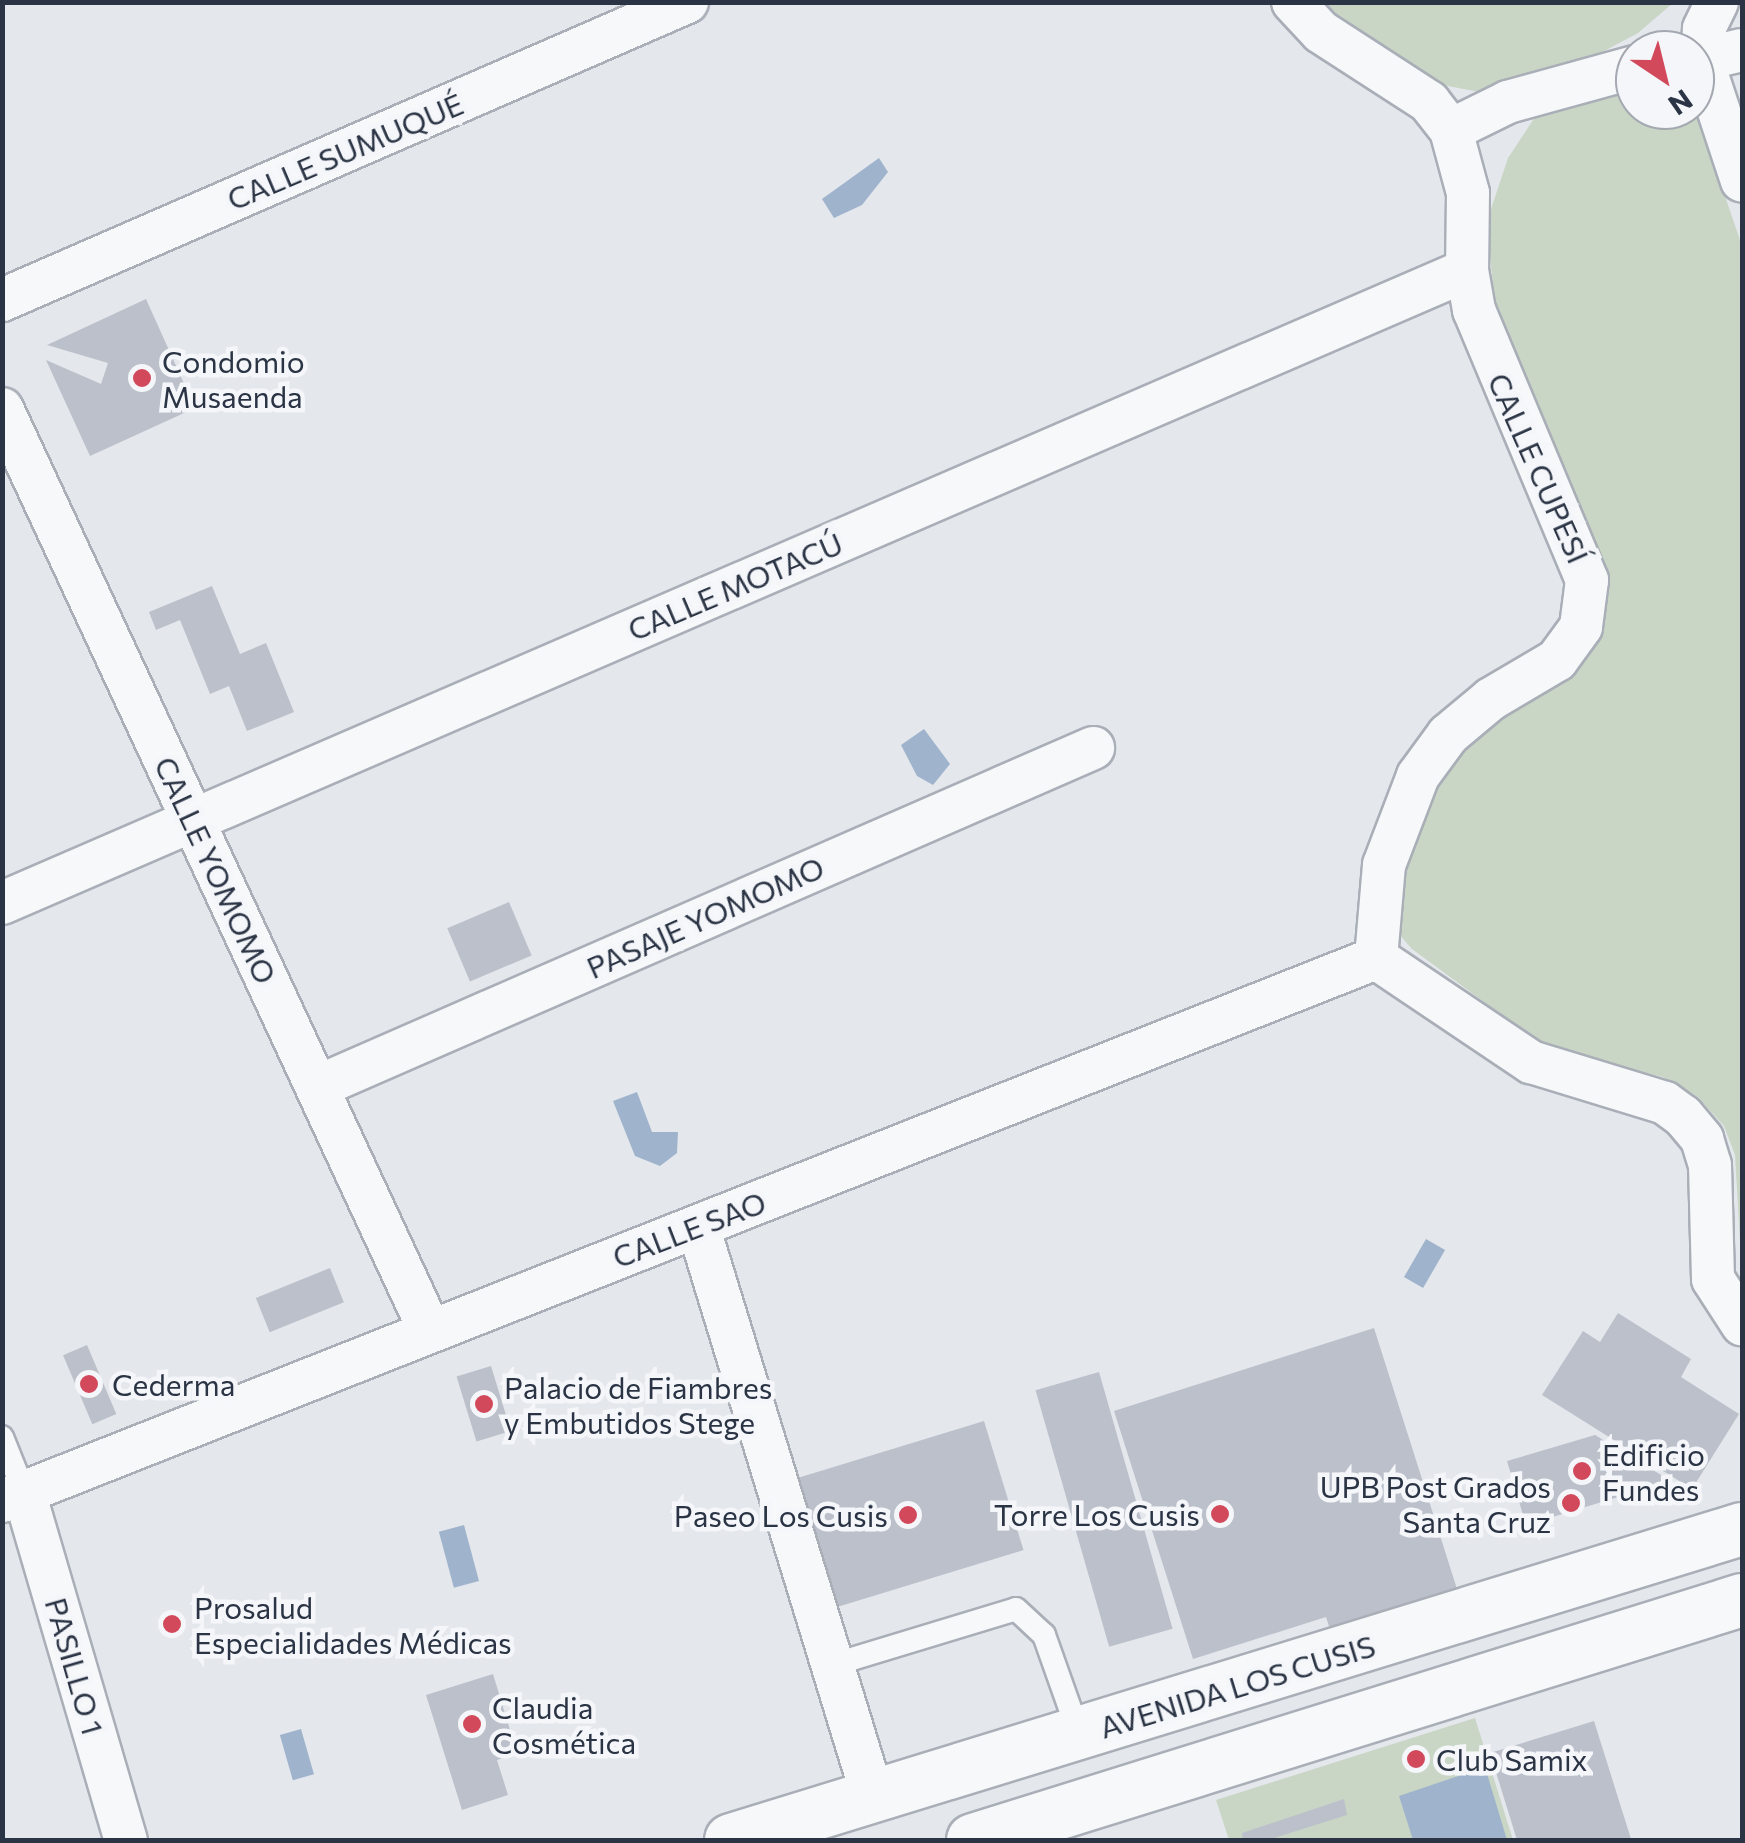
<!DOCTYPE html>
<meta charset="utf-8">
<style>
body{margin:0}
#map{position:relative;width:1745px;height:1843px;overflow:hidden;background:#e4e7ec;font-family:Commissioner,sans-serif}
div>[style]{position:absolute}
.green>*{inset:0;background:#c9d6c5}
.water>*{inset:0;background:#9fb4cc;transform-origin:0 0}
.building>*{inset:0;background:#bbc0ca;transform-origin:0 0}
.roads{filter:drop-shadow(2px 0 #a9aeb7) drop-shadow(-2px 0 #a9aeb7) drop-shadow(0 2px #a9aeb7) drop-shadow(0 -2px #a9aeb7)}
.service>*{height:22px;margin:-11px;padding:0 11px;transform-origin:11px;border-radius:11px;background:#f7f8fa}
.minor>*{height:42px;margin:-21px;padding:0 21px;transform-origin:21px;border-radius:21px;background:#f7f8fa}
.tertiary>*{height:52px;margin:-26px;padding:0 26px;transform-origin:26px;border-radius:26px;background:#f7f8fa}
.dots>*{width:28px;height:28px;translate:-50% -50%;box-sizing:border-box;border:5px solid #f4f6f9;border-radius:50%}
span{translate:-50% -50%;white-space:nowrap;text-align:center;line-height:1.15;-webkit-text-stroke:9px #f4f6f9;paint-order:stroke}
.street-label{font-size:30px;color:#2b3445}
.poi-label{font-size:30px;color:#2b3445}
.left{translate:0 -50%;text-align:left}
.right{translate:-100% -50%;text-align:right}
.frame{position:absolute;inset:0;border:5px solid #2b3445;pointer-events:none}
.north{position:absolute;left:1615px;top:30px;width:100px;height:100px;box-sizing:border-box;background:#f4f6f9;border:2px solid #a4a8b1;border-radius:50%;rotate:145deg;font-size:28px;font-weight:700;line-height:40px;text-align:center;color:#2b3445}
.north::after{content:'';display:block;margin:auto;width:35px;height:45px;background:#d1495b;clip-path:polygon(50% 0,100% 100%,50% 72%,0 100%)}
</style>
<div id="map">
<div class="green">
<div style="clip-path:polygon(1320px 3px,1673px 3px,1638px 33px,1591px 58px,1490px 94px,1432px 83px)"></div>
<div style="clip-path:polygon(1635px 82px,1635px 110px,1695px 108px,1742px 246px,1742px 1275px,1735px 1155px,1724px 1126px,1697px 1096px,1663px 1077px,1544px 1046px,1412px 949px,1398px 933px,1396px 908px,1408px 849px,1432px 788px,1604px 571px,1494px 298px,1487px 221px,1508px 158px,1535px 117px)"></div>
<div style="clip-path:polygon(1475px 1718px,1513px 1840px,1229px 1840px,1216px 1800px)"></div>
</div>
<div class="water">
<div style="clip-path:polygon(879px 158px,888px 172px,862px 205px,834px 218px,822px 199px)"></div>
<div style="clip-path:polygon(924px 729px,950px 764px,933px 785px,917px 776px,901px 745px)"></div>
<div style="clip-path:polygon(637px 1092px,652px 1132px,678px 1132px,677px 1153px,660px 1166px,635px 1156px,613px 1101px)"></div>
<div style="left:1426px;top:1239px;width:22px;height:44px;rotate:30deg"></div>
<div style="left:464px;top:1525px;width:58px;height:26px;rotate:75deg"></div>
<div style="left:301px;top:1729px;width:47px;height:22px;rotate:74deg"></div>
<div style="clip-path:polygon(1485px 1767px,1507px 1840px,1413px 1840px,1399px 1796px)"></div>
</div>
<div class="building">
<div style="clip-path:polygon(146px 299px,195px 408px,90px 456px,46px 360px,101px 384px,108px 363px,47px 345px)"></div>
<div style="clip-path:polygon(212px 586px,240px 654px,266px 643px,294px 712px,247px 731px,229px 686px,210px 694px,180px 620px,156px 630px,149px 612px)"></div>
<div style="left:509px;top:902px;width:58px;height:67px;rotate:67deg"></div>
<div style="left:330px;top:1268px;width:37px;height:80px;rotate:68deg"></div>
<div style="clip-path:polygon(1618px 1313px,1691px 1359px,1681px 1377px,1739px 1414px,1692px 1489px,1542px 1395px,1583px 1331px,1600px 1342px)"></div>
<div style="clip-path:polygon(1374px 1328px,1457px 1589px,1330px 1629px,1326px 1617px,1193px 1659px,1114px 1411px)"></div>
<div style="left:87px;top:1345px;width:75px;height:26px;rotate:67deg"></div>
<div style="left:491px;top:1366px;width:68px;height:36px;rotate:73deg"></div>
<div style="left:1099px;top:1372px;width:267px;height:66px;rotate:74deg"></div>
<div style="left:984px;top:1421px;width:135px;height:200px;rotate:73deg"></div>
<div style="clip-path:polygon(1595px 1435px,1671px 1481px,1526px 1525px,1507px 1461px)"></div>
<div style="clip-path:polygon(493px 1674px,517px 1753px,497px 1760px,508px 1795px,462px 1810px,426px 1695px)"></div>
<div style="clip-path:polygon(1594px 1721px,1631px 1839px,1517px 1840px,1490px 1753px)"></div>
<div style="clip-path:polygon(1344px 1799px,1347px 1815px,1268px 1840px,1243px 1840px,1242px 1833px)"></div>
</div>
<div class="roads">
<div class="service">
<div style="left:2px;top:1437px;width:59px;rotate:68.2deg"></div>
<div style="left:832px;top:1665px;width:192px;rotate:-16.9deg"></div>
<div style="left:1016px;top:1609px;width:38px;rotate:43deg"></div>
<div style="left:1044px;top:1635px;width:105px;rotate:70.5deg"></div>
</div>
<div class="minor">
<div style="left:1293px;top:2px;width:41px;rotate:47deg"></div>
<div style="left:1321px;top:32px;width:129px;rotate:32.9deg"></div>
<div style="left:1429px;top:102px;width:36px;rotate:52deg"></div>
<div style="left:1451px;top:130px;width:65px;rotate:74.9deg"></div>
<div style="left:1468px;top:193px;width:77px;rotate:90.7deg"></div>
<div style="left:1467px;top:270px;width:41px;rotate:80.1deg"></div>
<div style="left:1474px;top:310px;width:293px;rotate:67.3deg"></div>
<div style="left:1587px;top:580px;width:47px;rotate:97.3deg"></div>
<div style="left:1581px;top:627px;width:41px;rotate:126deg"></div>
<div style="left:1557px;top:660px;width:77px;rotate:149.4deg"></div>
<div style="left:1491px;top:699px;width:56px;rotate:140.1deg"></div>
<div style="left:1448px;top:735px;width:51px;rotate:126.2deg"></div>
<div style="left:1418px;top:776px;width:95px;rotate:110.9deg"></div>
<div style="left:1384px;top:865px;width:93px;rotate:94.9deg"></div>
<div style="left:1376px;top:958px;width:187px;rotate:33.9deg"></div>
<div style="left:1531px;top:1062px;width:140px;rotate:17deg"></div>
<div style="left:1665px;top:1103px;width:22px;rotate:36deg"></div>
<div style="left:1683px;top:1116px;width:30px;rotate:50deg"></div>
<div style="left:1702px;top:1139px;width:27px;rotate:73deg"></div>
<div style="left:1710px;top:1165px;width:114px;rotate:88.5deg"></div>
<div style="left:1713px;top:1279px;width:54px;rotate:57.2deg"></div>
<div style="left:1717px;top:2px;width:30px;rotate:116deg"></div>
<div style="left:1704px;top:29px;width:31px;rotate:94deg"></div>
<div style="left:1702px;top:60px;width:127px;rotate:71.7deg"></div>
<div style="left:1695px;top:61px;width:48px;rotate:-13.2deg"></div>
<div style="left:1451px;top:130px;width:64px;rotate:-26.2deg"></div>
<div style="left:1508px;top:102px;width:132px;rotate:-15.4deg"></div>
<div style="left:2px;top:300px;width:747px;rotate:-23.51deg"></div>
<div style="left:2px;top:409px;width:1016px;rotate:65.1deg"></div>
<div style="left:2px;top:903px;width:1596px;rotate:-23.37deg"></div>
<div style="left:317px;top:1087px;width:847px;rotate:-23.6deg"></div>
<div style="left:698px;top:1226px;width:597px;rotate:72.96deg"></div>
<div style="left:24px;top:1492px;width:363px;rotate:73.7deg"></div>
<div style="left:2px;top:1501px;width:1477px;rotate:-21.56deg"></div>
</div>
<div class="tertiary">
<div style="left:731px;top:1840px;width:1058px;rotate:-17.1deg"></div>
<div style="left:973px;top:1840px;width:806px;rotate:-17.33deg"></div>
</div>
</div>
<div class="dots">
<div style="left:142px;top:378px;background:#d1495b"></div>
<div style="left:89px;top:1384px;background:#d1495b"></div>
<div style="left:484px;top:1404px;background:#d1495b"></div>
<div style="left:1582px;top:1471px;background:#d1495b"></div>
<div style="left:1571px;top:1503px;background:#d1495b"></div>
<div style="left:1220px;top:1514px;background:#d1495b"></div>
<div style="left:908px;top:1515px;background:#d1495b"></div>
<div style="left:172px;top:1624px;background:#d1495b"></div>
<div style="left:472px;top:1724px;background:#d1495b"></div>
<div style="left:1416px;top:1759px;background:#d1495b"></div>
</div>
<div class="street-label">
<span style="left:345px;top:151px;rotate:-23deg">CALLE SUMUQUÉ</span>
<span style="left:1539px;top:468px;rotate:66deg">CALLE CUPESÍ</span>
<span style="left:735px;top:586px;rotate:-23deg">CALLE MOTACÚ</span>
<span style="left:216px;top:870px;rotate:65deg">CALLE YOMOMO</span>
<span style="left:705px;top:917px;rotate:-24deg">PASAJE YOMOMO</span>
<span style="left:689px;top:1229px;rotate:-21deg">CALLE SAO</span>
<span style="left:75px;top:1666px;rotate:74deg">PASILLO 1</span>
<span style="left:1237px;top:1686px;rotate:-17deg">AVENIDA LOS CUSIS</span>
</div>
<div class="poi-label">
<span class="left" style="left:162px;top:378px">Condomio<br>Musaenda</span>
<span class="left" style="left:112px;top:1384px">Cederma</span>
<span class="left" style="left:504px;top:1404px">Palacio de Fiambres<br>y Embutidos Stege</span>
<span class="left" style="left:1602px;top:1471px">Edificio<br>Fundes</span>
<span class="right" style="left:1551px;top:1503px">UPB Post Grados<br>Santa Cruz</span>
<span class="right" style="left:1200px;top:1514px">Torre Los Cusis</span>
<span class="right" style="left:888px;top:1515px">Paseo Los Cusis</span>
<span class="left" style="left:194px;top:1624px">Prosalud<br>Especialidades Médicas</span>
<span class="left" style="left:492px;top:1724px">Claudia<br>Cosmética</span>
<span class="left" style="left:1436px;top:1759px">Club Samix</span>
</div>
<div class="frame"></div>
<div class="north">N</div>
</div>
